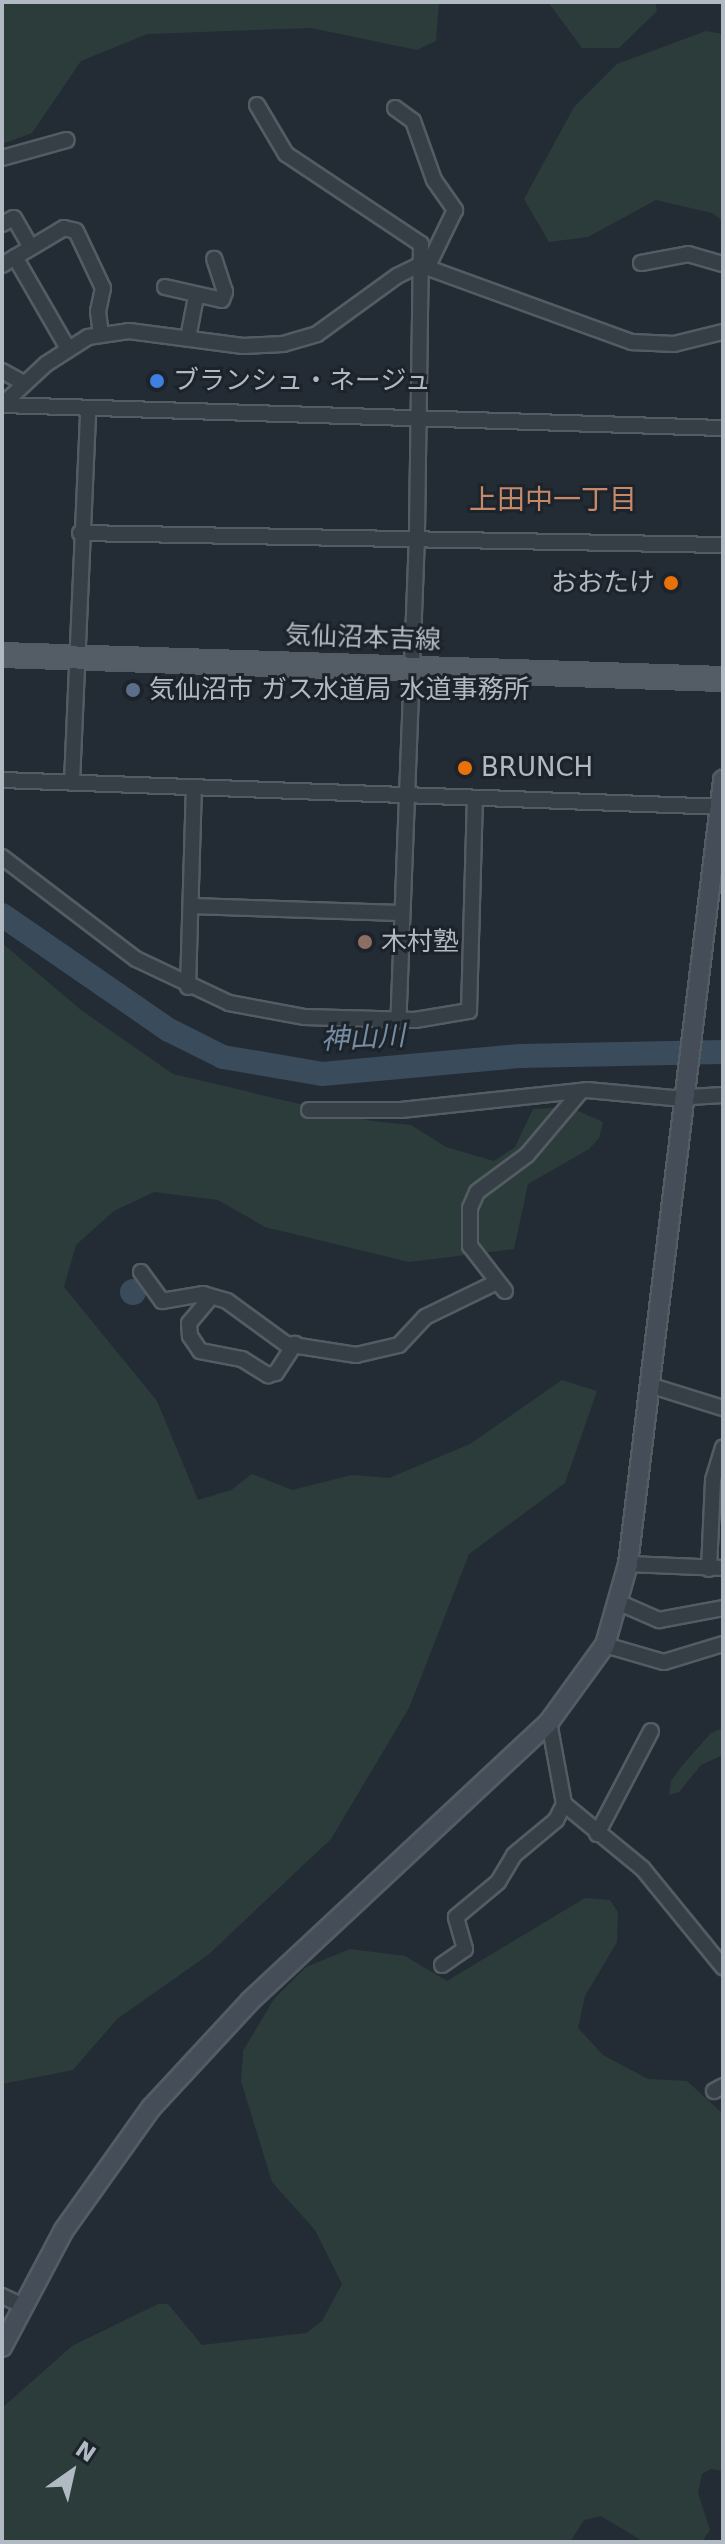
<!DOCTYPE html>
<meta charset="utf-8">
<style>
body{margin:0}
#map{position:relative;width:725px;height:2544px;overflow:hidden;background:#232c35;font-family:"DejaVu Sans","Noto Sans JP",sans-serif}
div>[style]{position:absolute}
.green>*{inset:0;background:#2b3c3b}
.water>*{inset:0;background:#3a4b5c}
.round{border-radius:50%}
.river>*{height:24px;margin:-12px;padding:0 12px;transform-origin:12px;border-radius:12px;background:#3a4b5c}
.roads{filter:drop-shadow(2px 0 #545c63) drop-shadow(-2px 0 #545c63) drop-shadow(0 2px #545c63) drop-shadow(0 -2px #545c63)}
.street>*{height:14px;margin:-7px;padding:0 7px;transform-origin:7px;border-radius:7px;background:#363e46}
.secondary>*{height:18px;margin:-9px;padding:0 9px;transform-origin:9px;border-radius:9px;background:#454e58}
.primary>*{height:22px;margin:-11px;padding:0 11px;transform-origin:11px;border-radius:11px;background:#545d66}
.dots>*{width:22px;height:22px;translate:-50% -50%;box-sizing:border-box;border:4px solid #1c232a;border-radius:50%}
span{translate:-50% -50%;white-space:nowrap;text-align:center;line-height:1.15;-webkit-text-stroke:6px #1c232a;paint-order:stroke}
.poi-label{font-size:26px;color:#b1b9c2}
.left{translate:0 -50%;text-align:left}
.right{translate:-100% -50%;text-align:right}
.street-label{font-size:26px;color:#b1b9c2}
.neighbourhood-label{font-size:28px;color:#c48a6a}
.water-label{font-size:28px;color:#758ca2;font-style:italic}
.frame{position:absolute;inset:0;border:4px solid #b1b9c2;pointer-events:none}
.north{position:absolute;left:32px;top:2432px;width:80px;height:80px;-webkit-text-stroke:6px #1c232a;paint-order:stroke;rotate:34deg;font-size:22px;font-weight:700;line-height:32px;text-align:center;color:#b1b9c2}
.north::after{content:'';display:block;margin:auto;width:28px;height:36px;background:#b1b9c2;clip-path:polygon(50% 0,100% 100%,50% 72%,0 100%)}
</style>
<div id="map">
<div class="green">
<div style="clip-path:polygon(2px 2px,439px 2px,436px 41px,417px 50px,311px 28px,147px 34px,81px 61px,32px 133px,2px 144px)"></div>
<div style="clip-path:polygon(548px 2px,655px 2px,657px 11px,619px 48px,582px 48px)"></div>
<div style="clip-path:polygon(706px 31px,723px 34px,723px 221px,712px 213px,656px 200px,588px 237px,549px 242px,524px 199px,574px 107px,617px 64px)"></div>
<div style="clip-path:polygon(2px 943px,81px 1010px,173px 1074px,372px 1121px,411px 1125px,446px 1147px,494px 1161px,515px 1147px,533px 1109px,569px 1107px,603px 1122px,599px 1138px,589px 1149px,528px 1184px,514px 1249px,409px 1262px,265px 1227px,218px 1200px,154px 1192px,114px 1211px,76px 1245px,64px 1287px,157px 1401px,198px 1500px,231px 1490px,252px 1474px,292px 1490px,352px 1475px,389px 1478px,470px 1444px,562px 1380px,597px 1391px,565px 1483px,469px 1554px,409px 1708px,331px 1839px,208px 1955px,117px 2019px,73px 2070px,2px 2084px)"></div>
<div style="clip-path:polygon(723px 1728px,723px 1755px,701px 1765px,679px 1792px,669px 1795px,671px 1781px,681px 1767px,711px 1733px)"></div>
<div style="clip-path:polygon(585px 1898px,610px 1900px,618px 1912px,617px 1942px,585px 1996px,578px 2028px,603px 2055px,648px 2079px,687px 2081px,723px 2114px,723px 2471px,711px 2469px,702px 2474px,698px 2493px,710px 2530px,702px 2542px,644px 2542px,601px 2516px,584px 2520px,570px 2542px,2px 2542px,2px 2408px,72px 2346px,158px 2304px,168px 2304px,202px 2345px,306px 2333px,322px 2321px,342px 2284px,315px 2230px,272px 2182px,241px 2081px,243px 2051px,274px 1999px,306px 1967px,350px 1949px,405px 1956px,447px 1981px)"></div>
</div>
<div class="water">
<div class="round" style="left:120px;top:1279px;width:26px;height:26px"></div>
</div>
<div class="river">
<div style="left:2px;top:915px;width:203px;rotate:34.6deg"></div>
<div style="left:169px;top:1030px;width:60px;rotate:26.6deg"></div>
<div style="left:223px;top:1057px;width:100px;rotate:9.7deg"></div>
<div style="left:322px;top:1074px;width:199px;rotate:-5.2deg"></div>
<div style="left:520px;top:1056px;width:203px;rotate:-1.1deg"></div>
</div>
<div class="roads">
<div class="street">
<div style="left:257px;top:105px;width:57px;rotate:59.4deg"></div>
<div style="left:286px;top:154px;width:162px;rotate:33.7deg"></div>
<div style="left:421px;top:244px;width:292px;rotate:90.8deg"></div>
<div style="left:417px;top:536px;width:485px;rotate:92.2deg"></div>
<div style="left:395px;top:108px;width:22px;rotate:36deg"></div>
<div style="left:413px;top:121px;width:63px;rotate:70.4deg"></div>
<div style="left:434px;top:180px;width:37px;rotate:55deg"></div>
<div style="left:455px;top:210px;width:64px;rotate:115.8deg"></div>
<div style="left:2px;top:158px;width:67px;rotate:-15.5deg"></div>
<div style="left:2px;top:224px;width:13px;rotate:-27deg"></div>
<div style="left:14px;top:218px;width:34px;rotate:60deg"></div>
<div style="left:15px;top:257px;width:104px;rotate:60deg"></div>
<div style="left:641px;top:263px;width:48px;rotate:-10.8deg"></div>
<div style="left:688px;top:254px;width:36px;rotate:16deg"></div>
<div style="left:2px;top:265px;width:72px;rotate:-30.8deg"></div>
<div style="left:64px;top:228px;width:12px;rotate:14deg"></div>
<div style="left:76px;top:231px;width:63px;rotate:64.7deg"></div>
<div style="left:103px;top:288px;width:24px;rotate:102deg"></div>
<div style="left:98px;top:311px;width:23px;rotate:83deg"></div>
<div style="left:165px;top:287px;width:58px;rotate:12.8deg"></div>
<div style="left:222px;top:300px;width:9px;rotate:-69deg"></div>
<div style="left:225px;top:292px;width:35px;rotate:-108deg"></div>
<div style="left:188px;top:338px;width:42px;rotate:-79deg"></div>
<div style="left:2px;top:371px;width:25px;rotate:29deg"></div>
<div style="left:2px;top:405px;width:60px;rotate:-43deg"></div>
<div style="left:46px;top:364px;width:50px;rotate:-32.7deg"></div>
<div style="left:88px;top:337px;width:41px;rotate:-8.3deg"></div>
<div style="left:129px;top:331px;width:115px;rotate:7.5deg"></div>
<div style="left:243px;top:346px;width:40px;rotate:-2.9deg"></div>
<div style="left:283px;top:344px;width:35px;rotate:-16deg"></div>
<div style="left:317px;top:334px;width:99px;rotate:-35.9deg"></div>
<div style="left:397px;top:276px;width:25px;rotate:-26deg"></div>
<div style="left:420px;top:265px;width:226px;rotate:20deg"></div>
<div style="left:632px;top:342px;width:42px;rotate:2.7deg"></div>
<div style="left:674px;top:344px;width:50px;rotate:-13.8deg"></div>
<div style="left:2px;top:405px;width:721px;rotate:1.83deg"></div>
<div style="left:80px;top:533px;width:643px;rotate:1.07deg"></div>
<div style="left:2px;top:780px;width:722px;rotate:2.14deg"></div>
<div style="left:72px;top:782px;width:372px;rotate:-87.5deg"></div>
<div style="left:2px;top:857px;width:168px;rotate:37.3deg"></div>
<div style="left:136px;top:959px;width:103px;rotate:25.3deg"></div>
<div style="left:229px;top:1003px;width:76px;rotate:10.6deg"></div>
<div style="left:304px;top:1017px;width:111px;rotate:1.5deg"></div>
<div style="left:415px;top:1020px;width:55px;rotate:-9.5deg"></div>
<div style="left:469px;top:1011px;width:213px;rotate:-88.4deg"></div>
<div style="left:191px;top:906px;width:209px;rotate:1.9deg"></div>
<div style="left:188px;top:987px;width:199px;rotate:-88.3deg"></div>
<div style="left:309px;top:1110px;width:92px"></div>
<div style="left:401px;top:1110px;width:187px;rotate:-6.1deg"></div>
<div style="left:587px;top:1090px;width:86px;rotate:5.3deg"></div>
<div style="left:673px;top:1098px;width:50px;rotate:-3.4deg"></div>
<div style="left:141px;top:1272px;width:36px;rotate:54deg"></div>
<div style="left:162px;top:1301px;width:42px;rotate:-9.7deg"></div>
<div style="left:203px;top:1294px;width:25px;rotate:16deg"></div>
<div style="left:227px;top:1301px;width:73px;rotate:36.1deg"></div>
<div style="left:286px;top:1344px;width:71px;rotate:8.9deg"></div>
<div style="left:356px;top:1355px;width:44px;rotate:-13.1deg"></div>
<div style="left:399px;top:1345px;width:38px;rotate:-47deg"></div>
<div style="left:425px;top:1317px;width:80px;rotate:-25.9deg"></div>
<div style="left:505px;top:1291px;width:57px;rotate:-127.9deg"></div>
<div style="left:470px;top:1246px;width:38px;rotate:-90deg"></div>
<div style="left:470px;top:1208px;width:17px;rotate:-66deg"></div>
<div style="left:477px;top:1192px;width:62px;rotate:-36.5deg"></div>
<div style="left:527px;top:1155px;width:84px;rotate:-49.8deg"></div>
<div style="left:211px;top:1297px;width:34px;rotate:130deg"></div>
<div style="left:189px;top:1323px;width:13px;rotate:86deg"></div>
<div style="left:190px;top:1336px;width:18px;rotate:56deg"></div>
<div style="left:200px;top:1351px;width:43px;rotate:10.8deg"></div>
<div style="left:242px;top:1359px;width:31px;rotate:32deg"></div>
<div style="left:268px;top:1375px;width:8px;rotate:-14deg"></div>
<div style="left:276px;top:1373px;width:35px;rotate:-57deg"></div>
<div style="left:649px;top:1385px;width:77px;rotate:17.3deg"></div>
<div style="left:628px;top:1564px;width:95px;rotate:2.4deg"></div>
<div style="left:709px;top:1569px;width:89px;rotate:-87.4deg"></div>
<div style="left:713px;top:1480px;width:34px;rotate:-73deg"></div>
<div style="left:620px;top:1603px;width:43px;rotate:23.6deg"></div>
<div style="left:659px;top:1620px;width:65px;rotate:-10.6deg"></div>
<div style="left:605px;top:1645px;width:61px;rotate:16.1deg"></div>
<div style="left:664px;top:1662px;width:62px;rotate:-17deg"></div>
<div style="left:549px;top:1722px;width:83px;rotate:79.6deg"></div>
<div style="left:564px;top:1804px;width:102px;rotate:39.4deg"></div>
<div style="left:643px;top:1869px;width:127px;rotate:50.8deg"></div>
<div style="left:597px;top:1834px;width:116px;rotate:-62.3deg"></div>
<div style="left:442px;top:1965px;width:28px;rotate:-35deg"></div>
<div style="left:465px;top:1949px;width:33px;rotate:-106deg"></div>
<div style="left:456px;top:1917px;width:55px;rotate:-39.8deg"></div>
<div style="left:498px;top:1882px;width:31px;rotate:-59deg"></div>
<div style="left:514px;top:1855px;width:55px;rotate:-39.8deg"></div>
<div style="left:556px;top:1820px;width:18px;rotate:-63deg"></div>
<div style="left:714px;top:2091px;width:10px;rotate:-29deg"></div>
<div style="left:2px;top:2296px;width:23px;rotate:25deg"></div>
</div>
<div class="secondary">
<div style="left:2px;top:2347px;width:132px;rotate:-62.1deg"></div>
<div style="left:64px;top:2230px;width:150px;rotate:-54.5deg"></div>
<div style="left:151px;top:2108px;width:146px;rotate:-47.2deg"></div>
<div style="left:250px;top:2001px;width:409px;rotate:-43deg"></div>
<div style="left:549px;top:1722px;width:95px;rotate:-54deg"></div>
<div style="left:605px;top:1645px;width:84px;rotate:-74.1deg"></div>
<div style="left:628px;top:1564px;width:790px;rotate:-83.09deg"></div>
</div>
<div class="primary">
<div style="left:2px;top:655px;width:721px;rotate:1.91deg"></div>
</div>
</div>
<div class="dots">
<div style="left:157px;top:381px;background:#3f7fe0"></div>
<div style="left:671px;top:583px;background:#e8710a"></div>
<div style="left:133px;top:690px;background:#5c6f8a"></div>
<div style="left:465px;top:768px;background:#e8710a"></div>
<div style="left:365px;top:942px;background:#8d6e63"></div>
</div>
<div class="poi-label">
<span class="left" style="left:173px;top:381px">ブランシュ・ネージュ</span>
<span class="right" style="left:655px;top:583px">おおたけ</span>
<span class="left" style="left:149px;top:690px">気仙沼市 ガス水道局 水道事務所</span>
<span class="left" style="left:481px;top:768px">BRUNCH</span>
<span class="left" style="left:381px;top:942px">木村塾</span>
</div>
<div class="street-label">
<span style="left:363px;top:638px;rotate:2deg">気仙沼本吉線</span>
</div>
<div class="neighbourhood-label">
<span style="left:553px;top:500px">上田中一丁目</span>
</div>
<div class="water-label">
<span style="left:363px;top:1038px;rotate:-3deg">神山川</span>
</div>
<div class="frame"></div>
<div class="north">N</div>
</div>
